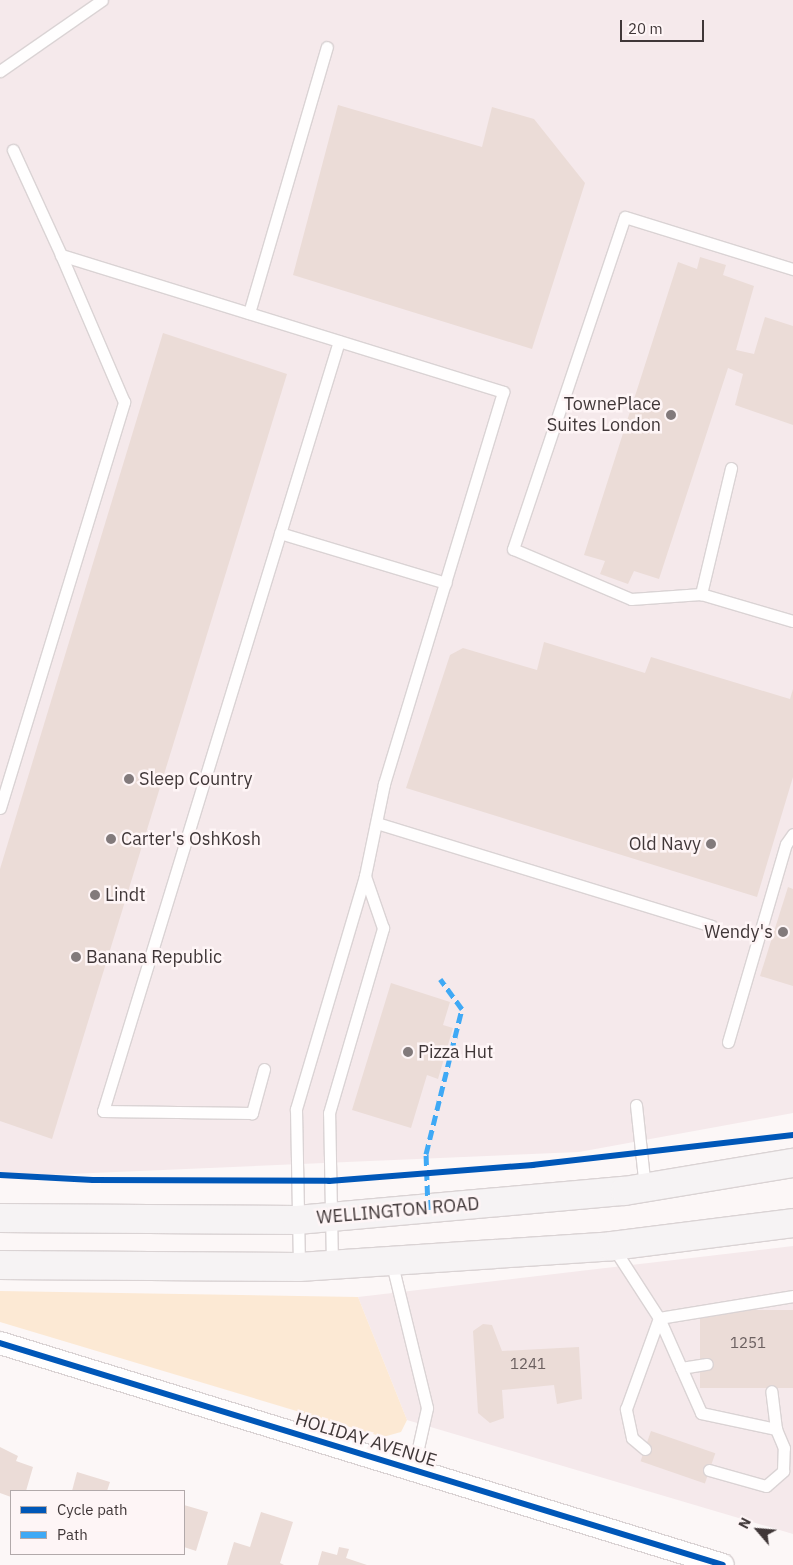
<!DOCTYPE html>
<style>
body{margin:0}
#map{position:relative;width:793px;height:1565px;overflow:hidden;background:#fcf7f7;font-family:"IBM Plex Sans",sans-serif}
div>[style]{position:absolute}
.built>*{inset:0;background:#f5e9eb}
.green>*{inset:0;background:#fce9d4}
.building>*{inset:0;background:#ebdcd7;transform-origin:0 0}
.roads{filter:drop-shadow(1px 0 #dad3d4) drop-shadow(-1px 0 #dad3d4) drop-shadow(0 1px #dad3d4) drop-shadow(0 -1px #dad3d4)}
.service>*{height:11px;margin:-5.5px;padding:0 5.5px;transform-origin:5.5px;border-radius:5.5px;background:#fffefe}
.minor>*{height:22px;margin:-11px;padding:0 11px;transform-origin:11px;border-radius:11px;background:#fffefe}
.secondary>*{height:28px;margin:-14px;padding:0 14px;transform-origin:14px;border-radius:14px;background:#f6f3f4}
.quiet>*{height:5px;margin-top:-2.5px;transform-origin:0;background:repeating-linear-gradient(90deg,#3fa9f5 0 10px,transparent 0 15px)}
.cycleway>*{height:6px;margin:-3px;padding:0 3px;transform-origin:3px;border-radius:3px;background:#0057b8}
.dots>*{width:14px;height:14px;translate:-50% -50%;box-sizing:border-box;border:2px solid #fef5f6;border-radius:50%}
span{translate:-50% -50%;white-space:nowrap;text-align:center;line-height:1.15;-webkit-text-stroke:5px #fef5f6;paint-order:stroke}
.number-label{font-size:15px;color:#6b6060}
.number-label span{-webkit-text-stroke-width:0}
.poi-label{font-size:18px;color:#403738}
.right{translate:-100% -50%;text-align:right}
.left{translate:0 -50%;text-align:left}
.street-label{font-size:18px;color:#403738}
.legend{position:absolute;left:10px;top:1490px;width:175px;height:65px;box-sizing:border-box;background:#fef5f6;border:1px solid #b2a9aa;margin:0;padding:6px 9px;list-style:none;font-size:15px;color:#403738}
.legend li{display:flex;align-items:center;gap:10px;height:25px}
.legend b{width:25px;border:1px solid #b2a9aa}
.north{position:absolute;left:733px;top:1505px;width:50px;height:50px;-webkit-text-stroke:4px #fef5f6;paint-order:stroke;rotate:297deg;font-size:14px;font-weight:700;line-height:20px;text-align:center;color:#403738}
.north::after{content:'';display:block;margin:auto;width:18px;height:22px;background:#403738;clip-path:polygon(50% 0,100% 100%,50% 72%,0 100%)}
.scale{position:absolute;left:620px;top:20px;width:84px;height:22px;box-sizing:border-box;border:2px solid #403738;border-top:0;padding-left:6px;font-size:15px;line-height:18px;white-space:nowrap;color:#403738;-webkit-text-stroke:4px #fef5f6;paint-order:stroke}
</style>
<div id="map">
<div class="built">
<div style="clip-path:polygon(0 0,793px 0,793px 1113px,579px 1152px,0 1177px)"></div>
<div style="clip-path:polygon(793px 1246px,793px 1534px,407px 1420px,358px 1297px)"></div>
</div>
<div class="green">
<div style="clip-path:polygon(0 1291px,358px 1297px,407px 1420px,401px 1432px,383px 1437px,0 1322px)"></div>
</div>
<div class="building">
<div style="clip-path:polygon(338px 105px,482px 147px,492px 107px,534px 119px,585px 183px,532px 349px,293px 275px)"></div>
<div style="clip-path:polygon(700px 257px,726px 265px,723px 275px,754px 286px,736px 350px,754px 354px,765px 317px,793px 326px,793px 425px,735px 405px,743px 374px,728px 368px,659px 579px,634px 571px,628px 584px,600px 574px,605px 561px,584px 555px,678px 262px,697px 269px)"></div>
<div style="clip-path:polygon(163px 333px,287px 374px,52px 1139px,0 1121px,0 869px)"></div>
<div style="clip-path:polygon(544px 642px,645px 673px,651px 657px,790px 699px,793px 689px,793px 777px,757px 897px,406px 788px,450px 655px,463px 648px,537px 670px)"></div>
<div style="clip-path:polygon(788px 887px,793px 889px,793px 986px,760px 976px)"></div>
<div style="clip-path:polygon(391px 983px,450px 1002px,443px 1025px,453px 1028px,438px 1079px,427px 1075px,411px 1128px,352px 1110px)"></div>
<div style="left:793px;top:1310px;width:78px;height:93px;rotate:90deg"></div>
<div style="clip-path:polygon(483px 1324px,492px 1325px,502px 1351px,579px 1347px,582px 1399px,557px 1404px,554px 1385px,502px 1390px,504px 1418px,490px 1423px,478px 1413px,473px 1331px)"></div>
<div style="left:651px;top:1431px;width:68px;height:32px;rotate:19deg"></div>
<div style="clip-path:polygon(0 1447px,18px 1456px,16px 1461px,33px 1467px,26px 1491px,11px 1491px,11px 1497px,0 1493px)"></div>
<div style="clip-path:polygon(77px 1472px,110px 1482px,107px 1491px,72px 1491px)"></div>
<div style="clip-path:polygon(184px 1505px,208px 1512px,196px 1551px,184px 1547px)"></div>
<div style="clip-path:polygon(261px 1512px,293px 1522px,280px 1563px,284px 1565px,227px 1565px,234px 1542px,250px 1547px)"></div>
<div style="clip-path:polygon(339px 1547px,349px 1549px,346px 1558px,367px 1565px,318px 1565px,322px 1551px,337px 1555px)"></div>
</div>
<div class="roads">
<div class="service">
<div style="left:0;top:71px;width:124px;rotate:-34.8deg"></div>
<div style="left:13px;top:150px;width:115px;rotate:65.4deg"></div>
<div style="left:61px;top:255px;width:463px;rotate:17.2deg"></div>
<div style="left:503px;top:392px;width:410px;rotate:106.9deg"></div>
<div style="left:384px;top:784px;width:94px;rotate:101.7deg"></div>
<div style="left:365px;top:876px;width:243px;rotate:106.5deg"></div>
<div style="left:296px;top:1109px;width:158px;rotate:88.9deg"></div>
<div style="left:249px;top:313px;width:277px;rotate:-73.7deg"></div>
<div style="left:731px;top:468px;width:130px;rotate:103.4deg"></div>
<div style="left:701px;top:594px;width:96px;rotate:16.4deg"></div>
<div style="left:280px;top:533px;width:173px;rotate:16.8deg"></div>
<div style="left:701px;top:594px;width:70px;rotate:175.9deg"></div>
<div style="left:631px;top:599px;width:128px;rotate:-157deg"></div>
<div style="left:513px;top:549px;width:350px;rotate:-71.4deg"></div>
<div style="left:625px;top:217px;width:176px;rotate:17.2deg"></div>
<div style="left:0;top:808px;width:425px;rotate:-73deg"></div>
<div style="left:124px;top:402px;width:160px;rotate:-113.2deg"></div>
<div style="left:377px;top:823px;width:350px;rotate:17.1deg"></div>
<div style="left:728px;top:1042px;width:206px;rotate:-73.7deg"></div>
<div style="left:786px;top:844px;width:12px;rotate:-55deg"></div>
<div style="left:264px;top:1069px;width:46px;rotate:105.3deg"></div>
<div style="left:252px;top:1113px;width:149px;rotate:-179.2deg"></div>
<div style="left:103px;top:1111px;width:805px;rotate:-72.96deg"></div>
<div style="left:636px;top:1105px;width:83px;rotate:83.8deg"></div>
<div style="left:613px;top:1247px;width:85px;rotate:57.1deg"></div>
<div style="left:659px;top:1318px;width:136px;rotate:-9.3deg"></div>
<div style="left:391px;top:1260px;width:152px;rotate:76.3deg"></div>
<div style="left:427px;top:1408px;width:64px;rotate:102.7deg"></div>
<div style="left:332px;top:1264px;width:151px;rotate:-91.1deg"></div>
<div style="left:329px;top:1113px;width:193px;rotate:-73.7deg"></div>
<div style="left:383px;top:928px;width:55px;rotate:-109.1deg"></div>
<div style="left:659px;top:1318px;width:104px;rotate:66.1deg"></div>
<div style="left:701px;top:1413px;width:77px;rotate:12deg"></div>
<div style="left:681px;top:1368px;width:26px;rotate:-9deg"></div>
<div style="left:645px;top:1449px;width:17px;rotate:-140deg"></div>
<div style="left:632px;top:1438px;width:30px;rotate:-102deg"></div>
<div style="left:626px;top:1409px;width:97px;rotate:-70.1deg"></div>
<div style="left:709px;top:1470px;width:59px;rotate:15.7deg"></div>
<div style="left:766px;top:1486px;width:23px;rotate:-41deg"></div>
<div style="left:783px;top:1471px;width:23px;rotate:-88deg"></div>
<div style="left:784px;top:1448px;width:21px;rotate:-113deg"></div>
<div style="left:776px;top:1429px;width:38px;rotate:-97deg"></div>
</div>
<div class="minor">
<div style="left:0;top:1343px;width:756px;rotate:17.07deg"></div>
</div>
<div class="secondary">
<div style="left:0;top:1218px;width:297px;rotate:0.4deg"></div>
<div style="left:297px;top:1220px;width:329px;rotate:-5.1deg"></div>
<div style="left:625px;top:1191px;width:170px;rotate:-9.5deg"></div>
<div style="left:0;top:1265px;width:299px;rotate:0.4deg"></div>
<div style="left:299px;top:1267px;width:314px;rotate:-3.8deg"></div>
<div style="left:612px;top:1246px;width:182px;rotate:-7.2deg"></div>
</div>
</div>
<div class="quiet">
<div style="left:428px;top:1210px;width:56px;rotate:-92deg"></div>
<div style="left:426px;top:1154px;width:149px;rotate:-76.1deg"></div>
<div style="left:462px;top:1009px;width:37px;rotate:-126deg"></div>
</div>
<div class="cycleway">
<div style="left:0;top:1175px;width:93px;rotate:3.1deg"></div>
<div style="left:93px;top:1180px;width:236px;rotate:0.2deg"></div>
<div style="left:329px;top:1181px;width:205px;rotate:-4.5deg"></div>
<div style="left:533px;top:1165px;width:262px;rotate:-6.6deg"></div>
<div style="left:0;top:1343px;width:756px;rotate:17.07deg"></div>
</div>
<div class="dots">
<div style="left:671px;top:415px;background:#827a7b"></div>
<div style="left:129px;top:779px;background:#827a7b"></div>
<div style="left:111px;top:839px;background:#827a7b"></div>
<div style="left:711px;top:844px;background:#827a7b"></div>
<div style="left:95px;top:895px;background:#827a7b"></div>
<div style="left:783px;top:932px;background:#827a7b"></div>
<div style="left:76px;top:957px;background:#827a7b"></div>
<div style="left:408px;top:1052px;background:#827a7b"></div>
</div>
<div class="number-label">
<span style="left:748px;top:1343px">1251</span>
<span style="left:528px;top:1364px">1241</span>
</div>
<div class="poi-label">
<span class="right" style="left:661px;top:415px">TownePlace<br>Suites London</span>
<span class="left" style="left:139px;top:779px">Sleep Country</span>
<span class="left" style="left:121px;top:839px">Carter's OshKosh</span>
<span class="right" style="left:701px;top:844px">Old Navy</span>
<span class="left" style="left:105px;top:895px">Lindt</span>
<span class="right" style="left:773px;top:932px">Wendy's</span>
<span class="left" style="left:86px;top:957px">Banana Republic</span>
<span class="left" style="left:418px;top:1052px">Pizza Hut</span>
</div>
<div class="street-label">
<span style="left:398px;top:1211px;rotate:-5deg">WELLINGTON ROAD</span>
<span style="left:366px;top:1440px;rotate:17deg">HOLIDAY AVENUE</span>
</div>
<ul class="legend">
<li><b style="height:6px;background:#0057b8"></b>Cycle path</li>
<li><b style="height:6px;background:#3fa9f5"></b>Path</li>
</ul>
<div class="north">N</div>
<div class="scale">20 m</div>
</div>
